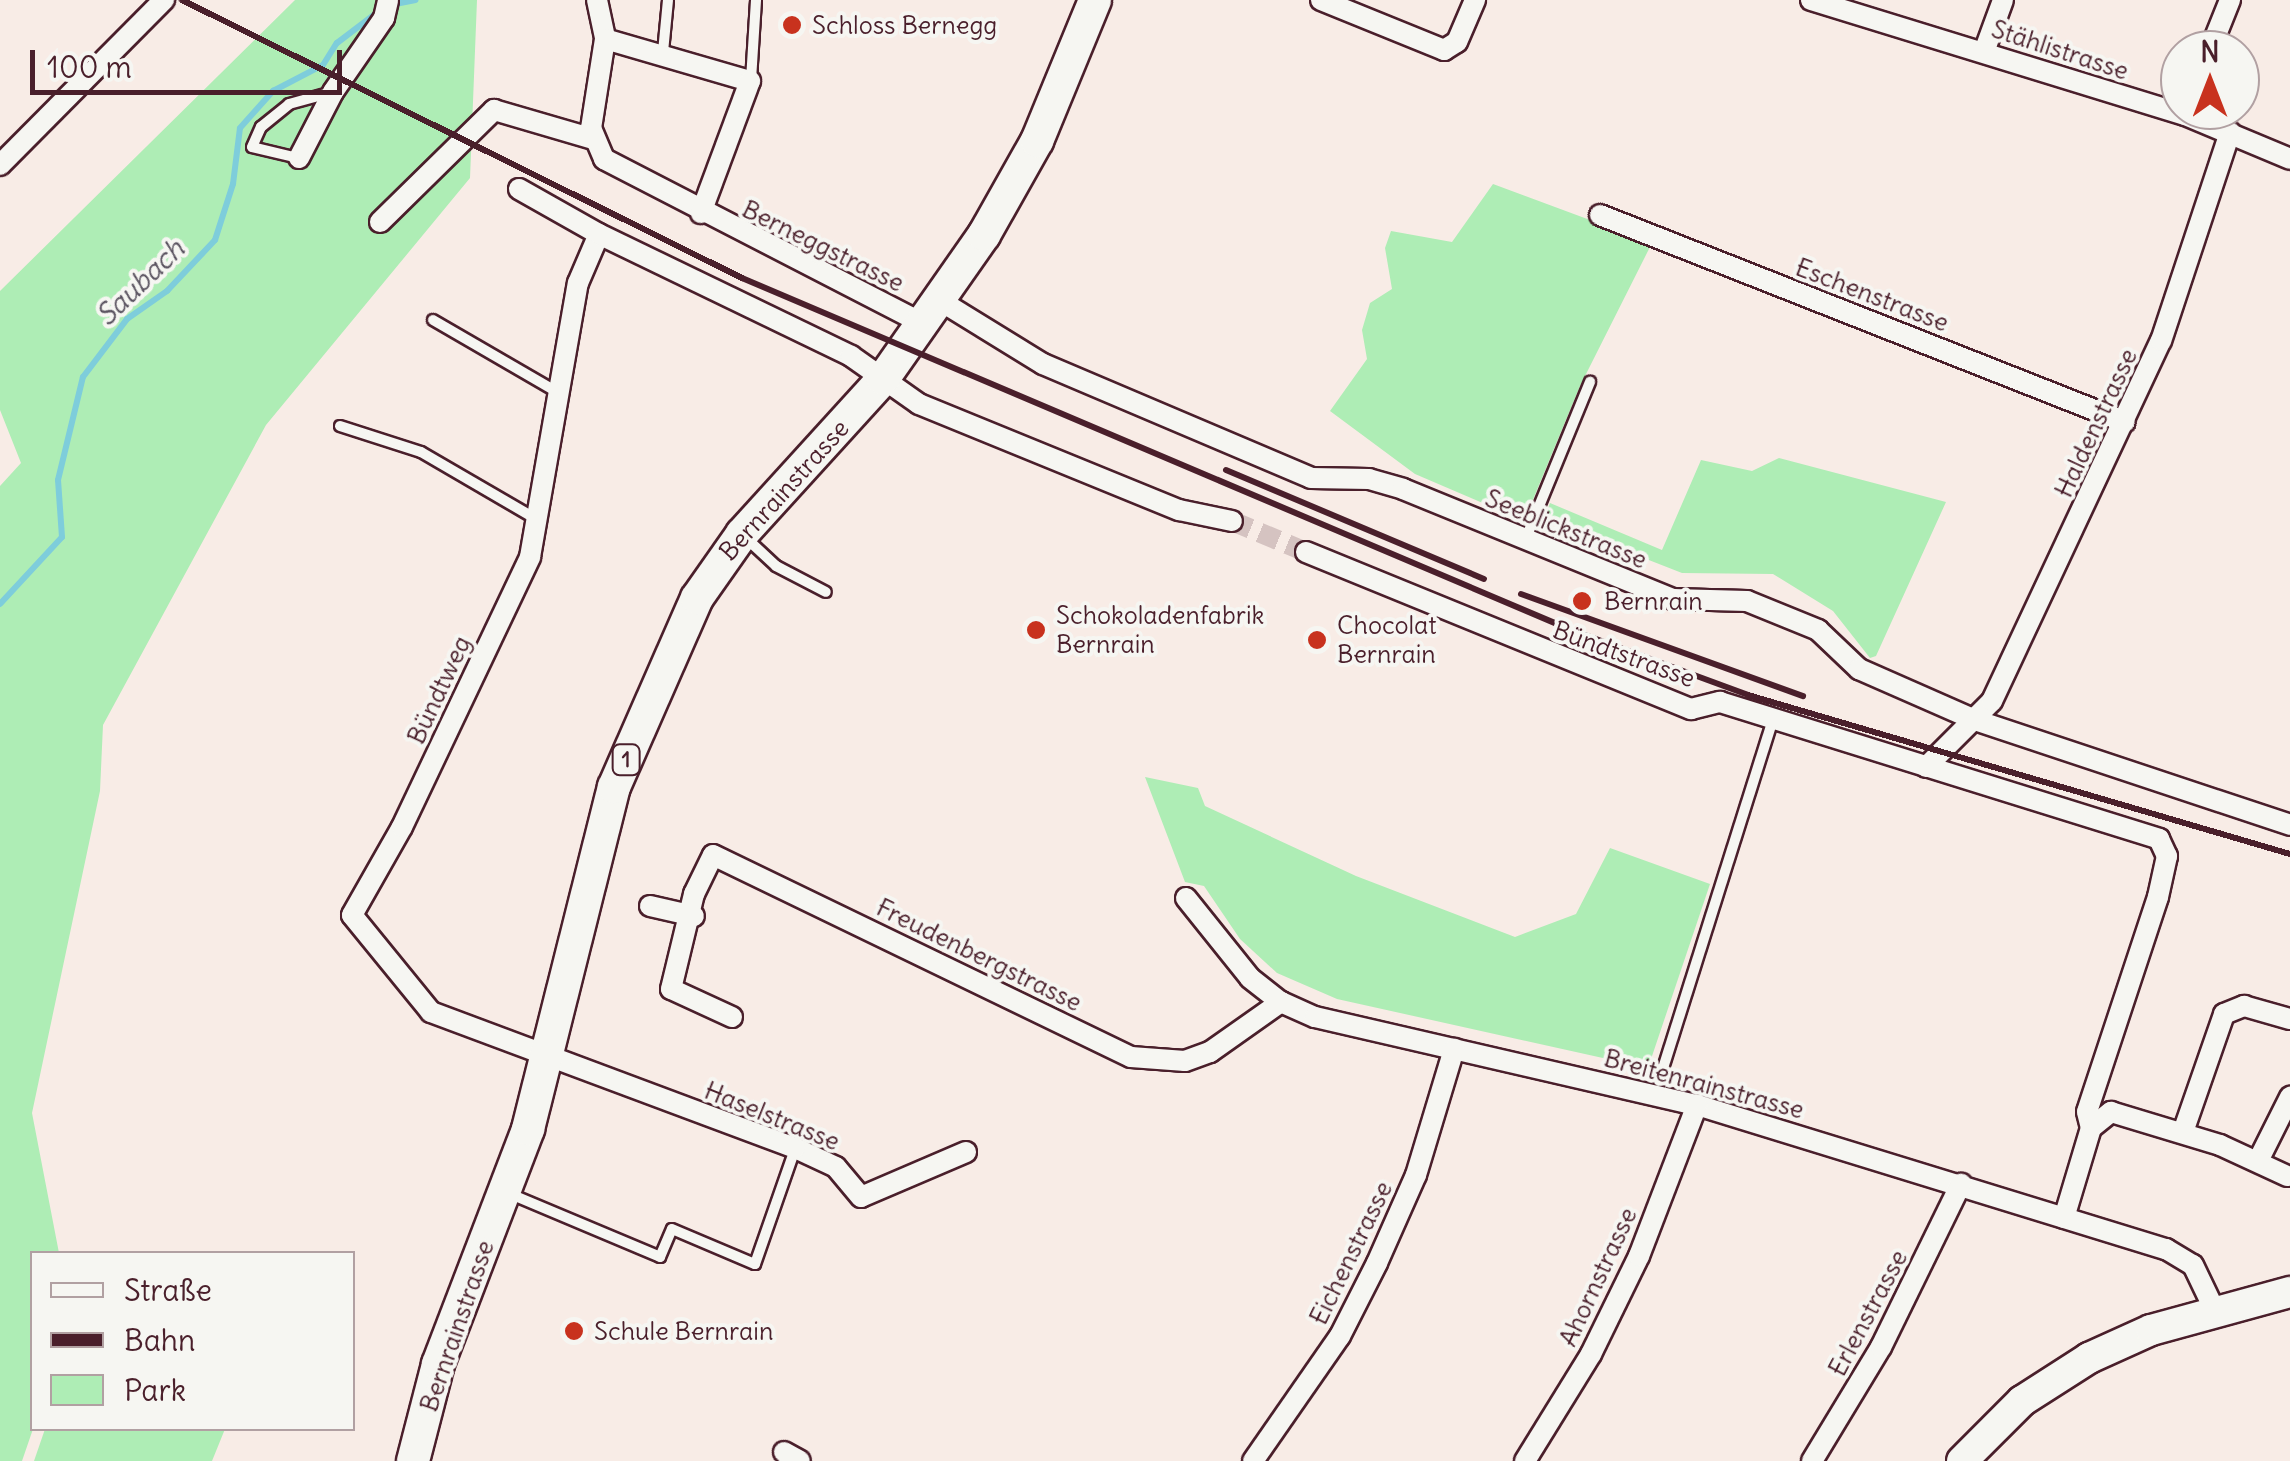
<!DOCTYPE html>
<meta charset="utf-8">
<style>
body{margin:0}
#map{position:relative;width:2290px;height:1461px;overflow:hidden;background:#f8ece6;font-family:Delius,sans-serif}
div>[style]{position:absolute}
.green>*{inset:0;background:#aeedb5}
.stream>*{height:6px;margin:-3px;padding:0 3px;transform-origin:3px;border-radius:3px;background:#7ecddb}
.minor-tunnel>*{height:20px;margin-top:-10px;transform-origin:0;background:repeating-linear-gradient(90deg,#d5c3c1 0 20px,transparent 0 30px)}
.roads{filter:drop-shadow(2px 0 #4a1f2b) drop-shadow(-2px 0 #4a1f2b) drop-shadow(0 2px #4a1f2b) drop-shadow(0 -2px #4a1f2b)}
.service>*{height:10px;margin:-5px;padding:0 5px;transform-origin:5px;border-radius:5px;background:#f6f6f2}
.minor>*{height:20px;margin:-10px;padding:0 10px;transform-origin:10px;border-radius:10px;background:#f6f6f2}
.secondary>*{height:30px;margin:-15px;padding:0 15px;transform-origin:15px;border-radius:15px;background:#f6f6f2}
.primary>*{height:32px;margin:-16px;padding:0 16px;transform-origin:16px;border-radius:16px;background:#f6f6f2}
.rail>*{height:6px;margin:-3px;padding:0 3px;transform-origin:3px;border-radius:3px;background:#4a1f2b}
.dots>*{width:28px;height:28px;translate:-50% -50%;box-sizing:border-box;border:5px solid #f6f6f2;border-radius:50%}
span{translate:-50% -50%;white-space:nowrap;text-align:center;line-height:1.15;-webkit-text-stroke:8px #f6f6f2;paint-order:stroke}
.shield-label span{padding:2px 8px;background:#f6f6f2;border:2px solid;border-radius:8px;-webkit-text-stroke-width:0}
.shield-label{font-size:22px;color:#4a1f2b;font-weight:700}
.poi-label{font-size:25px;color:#4a1f2b}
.left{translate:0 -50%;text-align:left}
.street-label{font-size:25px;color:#4a1f2b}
.water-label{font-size:28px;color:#5a5360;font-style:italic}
.legend{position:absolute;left:30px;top:1251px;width:325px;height:180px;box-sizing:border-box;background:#f6f6f2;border:2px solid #b1a0a2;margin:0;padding:12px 18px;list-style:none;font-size:30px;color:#4a1f2b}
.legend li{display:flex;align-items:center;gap:20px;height:50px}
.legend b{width:50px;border:2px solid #b1a0a2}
.north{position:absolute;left:2160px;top:30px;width:100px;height:100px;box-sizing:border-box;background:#f6f6f2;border:2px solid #b1a0a2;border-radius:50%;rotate:0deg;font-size:28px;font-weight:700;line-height:40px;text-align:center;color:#4a1f2b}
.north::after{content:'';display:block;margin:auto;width:35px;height:45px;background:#c8321e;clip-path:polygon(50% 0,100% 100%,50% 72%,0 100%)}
.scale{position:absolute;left:30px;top:50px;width:312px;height:45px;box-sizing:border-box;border:5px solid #4a1f2b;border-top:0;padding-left:12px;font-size:30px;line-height:35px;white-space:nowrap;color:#4a1f2b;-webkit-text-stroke:8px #f6f6f2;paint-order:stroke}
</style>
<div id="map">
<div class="green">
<div style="clip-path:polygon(295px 0,477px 0,470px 178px,266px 425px,103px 725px,100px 791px,32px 1113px,59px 1253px,32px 1254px,33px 1429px,22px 1461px,0 1461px,0 486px,21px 463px,0 410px,0 291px)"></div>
<div style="clip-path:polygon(1493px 184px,1652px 243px,1580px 386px,1527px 514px,1506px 513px,1415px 474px,1330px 411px,1367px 359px,1362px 330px,1370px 303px,1392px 289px,1385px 248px,1391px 231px,1452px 242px)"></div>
<div style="clip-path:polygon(1779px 458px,1946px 502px,1876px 656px,1870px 658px,1833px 611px,1773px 574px,1682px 573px,1544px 519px,1550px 503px,1662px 550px,1701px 460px,1752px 471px)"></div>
<div style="clip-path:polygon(1145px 777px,1198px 788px,1205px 806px,1356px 876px,1515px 937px,1576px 914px,1610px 848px,1710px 884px,1648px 1068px,1337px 999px,1277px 973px,1240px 939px,1204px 886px,1185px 882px)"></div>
<div style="clip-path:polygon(45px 1429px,45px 1428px,225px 1429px,212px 1461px,34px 1461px)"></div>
</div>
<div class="stream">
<div style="left:390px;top:5px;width:26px;rotate:-11deg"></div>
<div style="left:0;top:604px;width:91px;rotate:-47.2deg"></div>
<div style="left:62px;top:537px;width:57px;rotate:-94deg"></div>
<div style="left:58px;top:480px;width:106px;rotate:-76.4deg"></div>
<div style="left:83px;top:377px;width:73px;rotate:-52.8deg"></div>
<div style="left:127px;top:319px;width:49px;rotate:-35deg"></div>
<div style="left:167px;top:291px;width:70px;rotate:-46.7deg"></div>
<div style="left:215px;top:240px;width:59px;rotate:-72.2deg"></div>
<div style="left:233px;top:184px;width:56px;rotate:-82.9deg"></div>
<div style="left:240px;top:128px;width:50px;rotate:-48.3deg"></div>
<div style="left:273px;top:91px;width:56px;rotate:-27.5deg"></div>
<div style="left:323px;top:65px;width:26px;rotate:-58deg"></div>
<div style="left:337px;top:43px;width:53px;rotate:-37.3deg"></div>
</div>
<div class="minor-tunnel">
<div style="left:1232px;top:521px;width:80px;rotate:22.7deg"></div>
</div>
<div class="roads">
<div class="service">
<div style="left:663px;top:52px;width:52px;rotate:-84.5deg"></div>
<div style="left:751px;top:80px;width:80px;rotate:-86.4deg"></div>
<div style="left:298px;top:158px;width:47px;rotate:-166.6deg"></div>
<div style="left:252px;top:147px;width:22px;rotate:-66deg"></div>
<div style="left:261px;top:127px;width:36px;rotate:-39deg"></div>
<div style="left:289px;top:104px;width:41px;rotate:-15.4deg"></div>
<div style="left:433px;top:320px;width:143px;rotate:30.1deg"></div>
<div style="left:340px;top:426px;width:85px;rotate:17.8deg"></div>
<div style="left:421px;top:452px;width:133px;rotate:30.2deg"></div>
<div style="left:746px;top:538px;width:41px;rotate:43deg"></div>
<div style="left:776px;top:566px;width:56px;rotate:27.5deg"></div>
<div style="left:1526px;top:538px;width:169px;rotate:-67.7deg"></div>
<div style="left:1659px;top:1081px;width:379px;rotate:-72.5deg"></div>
<div style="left:508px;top:1193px;width:165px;rotate:22.8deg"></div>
<div style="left:660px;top:1257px;width:30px;rotate:-67deg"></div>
<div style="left:672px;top:1229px;width:90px;rotate:22.9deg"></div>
<div style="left:755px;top:1264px;width:122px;rotate:-70.8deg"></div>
</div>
<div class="minor">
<div style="left:597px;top:0;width:40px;rotate:78deg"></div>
<div style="left:605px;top:39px;width:90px;rotate:98.9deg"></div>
<div style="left:591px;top:128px;width:34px;rotate:67deg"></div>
<div style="left:604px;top:159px;width:359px;rotate:27.3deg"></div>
<div style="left:1321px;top:0;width:133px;rotate:22.1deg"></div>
<div style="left:1444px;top:50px;width:15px;rotate:-32deg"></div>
<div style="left:1457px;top:42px;width:46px;rotate:-66.8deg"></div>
<div style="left:1811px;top:0;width:391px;rotate:17.1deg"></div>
<div style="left:2185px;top:115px;width:114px;rotate:22.7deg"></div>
<div style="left:605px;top:39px;width:151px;rotate:16.2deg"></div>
<div style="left:750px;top:81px;width:141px;rotate:110.4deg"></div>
<div style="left:2210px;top:50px;width:54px;rotate:-68.2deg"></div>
<div style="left:1984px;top:52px;width:55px;rotate:-69.9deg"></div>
<div style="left:299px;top:158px;width:74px;rotate:-62.7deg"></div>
<div style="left:333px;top:92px;width:90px;rotate:-55.4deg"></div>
<div style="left:384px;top:18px;width:18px;rotate:-77deg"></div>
<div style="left:0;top:165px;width:233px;rotate:-45.2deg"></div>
<div style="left:519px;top:189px;width:92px;rotate:29.4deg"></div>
<div style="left:1600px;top:215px;width:564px;rotate:21.52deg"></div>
<div style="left:380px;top:222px;width:160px;rotate:-44.5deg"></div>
<div style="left:494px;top:110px;width:103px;rotate:16.3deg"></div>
<div style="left:939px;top:300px;width:122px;rotate:31.6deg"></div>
<div style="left:1043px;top:364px;width:291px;rotate:23deg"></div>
<div style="left:1311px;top:478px;width:58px;rotate:1deg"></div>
<div style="left:1369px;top:479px;width:35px;rotate:16deg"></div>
<div style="left:1403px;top:489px;width:292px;rotate:22.2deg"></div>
<div style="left:1673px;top:599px;width:74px;rotate:1.5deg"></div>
<div style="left:1747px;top:601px;width:77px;rotate:22.2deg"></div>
<div style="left:1818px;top:630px;width:57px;rotate:43.6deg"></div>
<div style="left:1859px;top:669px;width:127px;rotate:23.7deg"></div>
<div style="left:1975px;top:720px;width:332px;rotate:18.4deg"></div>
<div style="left:1306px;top:552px;width:416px;rotate:22.2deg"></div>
<div style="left:1691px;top:709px;width:30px;rotate:-14deg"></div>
<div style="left:1720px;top:702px;width:460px;rotate:17.3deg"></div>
<div style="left:2159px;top:839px;width:19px;rotate:65deg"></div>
<div style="left:2167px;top:856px;width:42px;rotate:102.4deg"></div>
<div style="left:2158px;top:897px;width:226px;rotate:108.3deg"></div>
<div style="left:2087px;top:1112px;width:16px;rotate:76deg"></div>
<div style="left:1926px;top:767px;width:93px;rotate:-45deg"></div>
<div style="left:1992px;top:701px;width:398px;rotate:-64.9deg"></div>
<div style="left:2161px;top:341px;width:220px;rotate:-71.7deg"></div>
<div style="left:1186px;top:898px;width:102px;rotate:51.3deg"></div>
<div style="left:1250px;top:978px;width:39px;rotate:38deg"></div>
<div style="left:1281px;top:1002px;width:37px;rotate:24deg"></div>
<div style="left:1315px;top:1017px;width:392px;rotate:13deg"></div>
<div style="left:1697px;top:1105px;width:491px;rotate:17.1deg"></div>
<div style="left:2166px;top:1249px;width:31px;rotate:31deg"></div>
<div style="left:2193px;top:1265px;width:51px;rotate:64.4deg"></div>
<div style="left:650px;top:906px;width:45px;rotate:12.8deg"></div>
<div style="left:732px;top:1017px;width:67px;rotate:-155.3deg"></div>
<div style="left:671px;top:989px;width:98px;rotate:-76.4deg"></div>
<div style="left:694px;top:894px;width:43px;rotate:-64deg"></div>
<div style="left:713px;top:855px;width:464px;rotate:25.8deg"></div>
<div style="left:1131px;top:1057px;width:54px;rotate:4.2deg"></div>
<div style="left:1185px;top:1061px;width:27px;rotate:-20deg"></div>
<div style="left:1210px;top:1052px;width:87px;rotate:-35.2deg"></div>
<div style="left:2183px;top:1132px;width:125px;rotate:-70.8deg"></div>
<div style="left:2224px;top:1014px;width:22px;rotate:-22deg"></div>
<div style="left:2244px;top:1006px;width:48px;rotate:15.8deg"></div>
<div style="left:966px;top:1152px;width:114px;rotate:156.8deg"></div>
<div style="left:861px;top:1197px;width:39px;rotate:-130deg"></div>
<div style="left:836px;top:1167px;width:45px;rotate:-155.1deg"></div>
<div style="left:795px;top:1148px;width:389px;rotate:-159.5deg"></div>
<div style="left:431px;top:1012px;width:125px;rotate:-129.2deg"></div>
<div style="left:352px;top:915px;width:101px;rotate:-60.4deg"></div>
<div style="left:402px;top:827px;width:299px;rotate:-64.6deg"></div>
<div style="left:530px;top:557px;width:278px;rotate:-80.1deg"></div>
<div style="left:578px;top:283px;width:53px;rotate:-66.8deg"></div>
<div style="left:599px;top:234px;width:280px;rotate:25.8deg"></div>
<div style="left:851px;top:356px;width:83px;rotate:35.2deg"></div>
<div style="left:919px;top:404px;width:281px;rotate:22.2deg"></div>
<div style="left:1179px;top:510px;width:54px;rotate:11.7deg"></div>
<div style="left:2258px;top:1161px;width:72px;rotate:-63.4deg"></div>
<div style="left:2064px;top:1218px;width:94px;rotate:-73.3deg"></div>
<div style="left:2091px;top:1128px;width:26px;rotate:-39deg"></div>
<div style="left:2111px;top:1112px;width:114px;rotate:16.8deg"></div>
<div style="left:2220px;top:1145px;width:74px;rotate:24.8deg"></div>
<div style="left:784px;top:1452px;width:18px;rotate:29deg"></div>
<div style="left:1253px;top:1461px;width:152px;rotate:-55.2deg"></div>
<div style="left:1340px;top:1336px;width:82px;rotate:-63.1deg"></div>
<div style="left:1377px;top:1263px;width:96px;rotate:-66.1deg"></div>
<div style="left:1416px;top:1175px;width:132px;rotate:-73.2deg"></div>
<div style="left:1525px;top:1461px;width:126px;rotate:-58.3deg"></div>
<div style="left:1591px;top:1354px;width:109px;rotate:-63.9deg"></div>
<div style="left:1639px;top:1256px;width:162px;rotate:-69deg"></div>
<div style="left:1812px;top:1461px;width:133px;rotate:-58.8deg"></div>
<div style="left:1881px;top:1347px;width:182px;rotate:-63.9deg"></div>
</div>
<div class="secondary">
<div style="left:1962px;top:1461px;width:85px;rotate:-45deg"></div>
<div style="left:2022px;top:1401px;width:80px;rotate:-32.7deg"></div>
<div style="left:2089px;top:1358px;width:68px;rotate:-24.3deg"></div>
<div style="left:2151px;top:1330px;width:144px;rotate:-15.3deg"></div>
</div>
<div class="primary">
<div style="left:413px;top:1461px;width:100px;rotate:-75.5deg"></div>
<div style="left:438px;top:1364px;width:252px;rotate:-69deg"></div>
<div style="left:528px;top:1129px;width:353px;rotate:-75.9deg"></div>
<div style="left:614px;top:787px;width:206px;rotate:-66.3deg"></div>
<div style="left:697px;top:598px;width:78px;rotate:-54.9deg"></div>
<div style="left:742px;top:534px;width:210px;rotate:-47.7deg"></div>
<div style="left:883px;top:379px;width:176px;rotate:-55deg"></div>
<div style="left:984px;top:235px;width:108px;rotate:-60.6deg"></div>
<div style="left:1037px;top:141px;width:152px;rotate:-67.6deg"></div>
</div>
</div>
<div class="rail">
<div style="left:182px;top:0;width:625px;rotate:26.4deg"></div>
<div style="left:742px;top:278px;width:898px;rotate:23deg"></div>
<div style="left:1569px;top:629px;width:191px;rotate:20.2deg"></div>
<div style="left:1748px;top:695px;width:565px;rotate:16.35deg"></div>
<div style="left:1226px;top:470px;width:280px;rotate:22.9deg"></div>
<div style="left:1521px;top:594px;width:300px;rotate:19.9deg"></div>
</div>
<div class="dots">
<div style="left:792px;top:25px;background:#c8321e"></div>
<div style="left:1582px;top:601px;background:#c8321e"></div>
<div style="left:1036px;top:630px;background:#c8321e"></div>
<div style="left:1317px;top:640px;background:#c8321e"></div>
<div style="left:574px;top:1331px;background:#c8321e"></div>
</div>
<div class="shield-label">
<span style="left:626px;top:760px">1</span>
</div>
<div class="poi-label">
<span class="left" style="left:812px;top:25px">Schloss Bernegg</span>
<span class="left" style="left:1604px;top:601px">Bernrain</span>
<span class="left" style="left:1056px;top:630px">Schokoladenfabrik<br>Bernrain</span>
<span class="left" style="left:1337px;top:640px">Chocolat<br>Bernrain</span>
<span class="left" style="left:594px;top:1331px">Schule Bernrain</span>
</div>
<div class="street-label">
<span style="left:2060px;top:50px;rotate:18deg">Stählistrasse</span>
<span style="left:823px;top:246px;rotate:26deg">Berneggstrasse</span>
<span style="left:1872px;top:295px;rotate:21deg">Eschenstrasse</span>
<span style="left:2096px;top:423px;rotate:-65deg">Haldenstrasse</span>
<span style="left:784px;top:490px;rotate:-48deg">Bernrainstrasse</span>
<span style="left:1566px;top:529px;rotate:22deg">Seeblickstrasse</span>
<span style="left:1624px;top:654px;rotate:20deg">Bündtstrasse</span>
<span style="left:439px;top:690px;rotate:-65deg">Bündtweg</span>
<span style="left:979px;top:955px;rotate:26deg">Freudenbergstrasse</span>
<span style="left:1704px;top:1084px;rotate:15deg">Breitenrainstrasse</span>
<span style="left:772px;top:1116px;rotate:22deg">Haselstrasse</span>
<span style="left:1351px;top:1253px;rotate:-64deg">Eichenstrasse</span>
<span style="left:1598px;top:1277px;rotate:-65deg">Ahornstrasse</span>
<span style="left:1868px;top:1313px;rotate:-62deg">Erlenstrasse</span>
<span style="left:457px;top:1326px;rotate:-71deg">Bernrainstrasse</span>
</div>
<div class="water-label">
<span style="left:140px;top:282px;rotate:-44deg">Saubach</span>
</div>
<ul class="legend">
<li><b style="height:12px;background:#f6f6f2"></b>Straße</li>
<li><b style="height:12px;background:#4a1f2b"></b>Bahn</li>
<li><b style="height:28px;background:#aeedb5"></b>Park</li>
</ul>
<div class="north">N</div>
<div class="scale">100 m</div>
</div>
